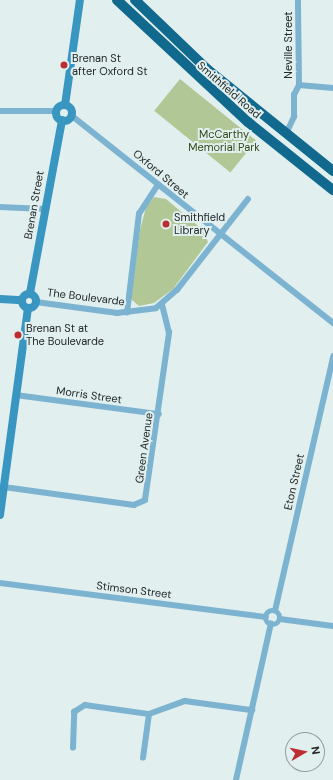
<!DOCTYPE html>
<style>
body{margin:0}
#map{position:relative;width:333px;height:780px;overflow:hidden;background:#e1efef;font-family:"DM Sans",sans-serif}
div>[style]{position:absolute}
.green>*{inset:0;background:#b1c896;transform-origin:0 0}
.street>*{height:5.5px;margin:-2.75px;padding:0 2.75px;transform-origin:2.75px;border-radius:2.75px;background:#7cb3d0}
.street>.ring{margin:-2.75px;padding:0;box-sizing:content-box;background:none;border:5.5px solid #7cb3d0;border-radius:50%}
.secondary>*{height:8px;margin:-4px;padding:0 4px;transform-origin:4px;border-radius:4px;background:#3896c1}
.secondary>.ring{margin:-4px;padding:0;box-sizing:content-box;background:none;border:8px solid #3896c1;border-radius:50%}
.highway>*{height:10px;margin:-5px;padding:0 5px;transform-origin:5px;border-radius:5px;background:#116a8e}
.dots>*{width:11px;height:11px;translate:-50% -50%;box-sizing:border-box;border:2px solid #e1efef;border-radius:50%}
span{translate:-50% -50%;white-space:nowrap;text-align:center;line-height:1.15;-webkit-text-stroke:4px #e1efef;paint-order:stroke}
.street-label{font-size:11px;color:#232828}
.poi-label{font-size:11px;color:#232828}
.left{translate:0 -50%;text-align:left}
.park-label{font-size:11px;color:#344716}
.north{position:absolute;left:285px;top:732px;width:40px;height:40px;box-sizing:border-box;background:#e1efef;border:1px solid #959f9f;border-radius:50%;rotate:81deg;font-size:11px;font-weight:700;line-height:16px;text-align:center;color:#232828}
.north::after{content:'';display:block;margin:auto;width:14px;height:18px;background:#bd2e32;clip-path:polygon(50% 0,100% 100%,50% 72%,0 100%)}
</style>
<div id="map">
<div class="green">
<div style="left:180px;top:79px;width:98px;height:41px;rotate:39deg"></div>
<div style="clip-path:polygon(154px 197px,166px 199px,203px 230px,208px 242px,173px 289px,154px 303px,139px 306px,131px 299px,140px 230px,146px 207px)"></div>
</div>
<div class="street">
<div style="left:299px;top:85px;width:34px;rotate:5deg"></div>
<div style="left:0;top:111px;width:56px"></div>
<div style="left:71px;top:115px;width:335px;rotate:38.4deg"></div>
<div style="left:286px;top:134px;width:19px;rotate:-65deg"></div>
<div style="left:294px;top:117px;width:22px;rotate:-90deg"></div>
<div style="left:294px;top:95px;width:11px;rotate:-63deg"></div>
<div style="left:299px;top:85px;width:85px;rotate:-90.7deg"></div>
<div style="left:0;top:207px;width:44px;rotate:2.6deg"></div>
<div style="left:36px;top:302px;width:82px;rotate:7.7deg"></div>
<div style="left:117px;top:313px;width:39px;rotate:-7deg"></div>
<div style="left:156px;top:308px;width:28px;rotate:-41deg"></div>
<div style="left:177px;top:290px;width:115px;rotate:-52deg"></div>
<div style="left:127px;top:313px;width:100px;rotate:-83.1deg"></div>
<div style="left:139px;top:214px;width:35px;rotate:-57deg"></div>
<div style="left:16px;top:395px;width:144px;rotate:7.6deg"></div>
<div style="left:4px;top:487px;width:131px;rotate:7.9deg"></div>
<div style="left:134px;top:505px;width:12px;rotate:-24deg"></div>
<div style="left:145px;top:500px;width:169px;rotate:-81.8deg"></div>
<div style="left:169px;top:333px;width:29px;rotate:-104deg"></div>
<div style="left:0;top:583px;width:268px;rotate:7.3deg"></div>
<div style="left:275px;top:611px;width:261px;rotate:-77.1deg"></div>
<div class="ring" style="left:266px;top:611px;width:8.5px;height:8.5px"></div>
<div style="left:280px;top:619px;width:53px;rotate:7.5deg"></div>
<div style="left:73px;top:748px;width:36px;rotate:-88deg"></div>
<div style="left:74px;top:712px;width:13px;rotate:-32deg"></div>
<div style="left:85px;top:705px;width:65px;rotate:8deg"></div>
<div style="left:149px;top:714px;width:38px;rotate:-20deg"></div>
<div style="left:185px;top:701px;width:68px;rotate:7.7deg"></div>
<div style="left:143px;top:758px;width:44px;rotate:-82.2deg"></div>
<div style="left:236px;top:780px;width:160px;rotate:-77.4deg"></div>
</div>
<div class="secondary">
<div style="left:65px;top:105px;width:106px;rotate:-81.9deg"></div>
<div class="ring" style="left:56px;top:105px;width:8px;height:8px"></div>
<div style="left:30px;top:293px;width:176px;rotate:-79.5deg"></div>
<div class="ring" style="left:22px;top:294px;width:6px;height:6px"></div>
<div style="left:0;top:299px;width:22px;rotate:3deg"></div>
<div style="left:0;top:515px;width:209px;rotate:-82.3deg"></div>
</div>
<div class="highway">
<div style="left:117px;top:0;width:179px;rotate:43deg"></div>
<div style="left:248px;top:122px;width:109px;rotate:38.7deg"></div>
<div style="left:135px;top:0;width:101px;rotate:43.8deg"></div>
<div style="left:208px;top:70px;width:161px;rotate:38.9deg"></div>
</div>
<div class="dots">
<div style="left:64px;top:65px;background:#bd2e32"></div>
<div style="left:166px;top:224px;background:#bd2e32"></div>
<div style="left:18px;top:335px;background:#bd2e32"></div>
</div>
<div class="street-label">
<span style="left:288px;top:45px;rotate:-90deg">Neville Street</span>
<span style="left:229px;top:90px;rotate:41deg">Smithfield Road</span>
<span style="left:161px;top:174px;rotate:40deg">Oxford Street</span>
<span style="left:34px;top:205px;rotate:-80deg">Brenan Street</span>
<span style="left:86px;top:297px;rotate:7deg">The Boulevarde</span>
<span style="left:89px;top:395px;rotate:8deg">Morris Street</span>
<span style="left:144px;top:448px;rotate:-82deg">Green Avenue</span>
<span style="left:294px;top:482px;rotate:-77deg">Eton Street</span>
<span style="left:134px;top:590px;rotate:7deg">Stimson Street</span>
</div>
<div class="poi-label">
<span class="left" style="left:72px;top:65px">Brenan St<br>after Oxford St</span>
<span class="left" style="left:174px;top:224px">Smithfield<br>Library</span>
<span class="left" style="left:26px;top:335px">Brenan St at<br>The Boulevarde</span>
</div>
<div class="park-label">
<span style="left:224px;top:141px">McCarthy<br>Memorial Park</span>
</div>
<div class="north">N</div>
</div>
